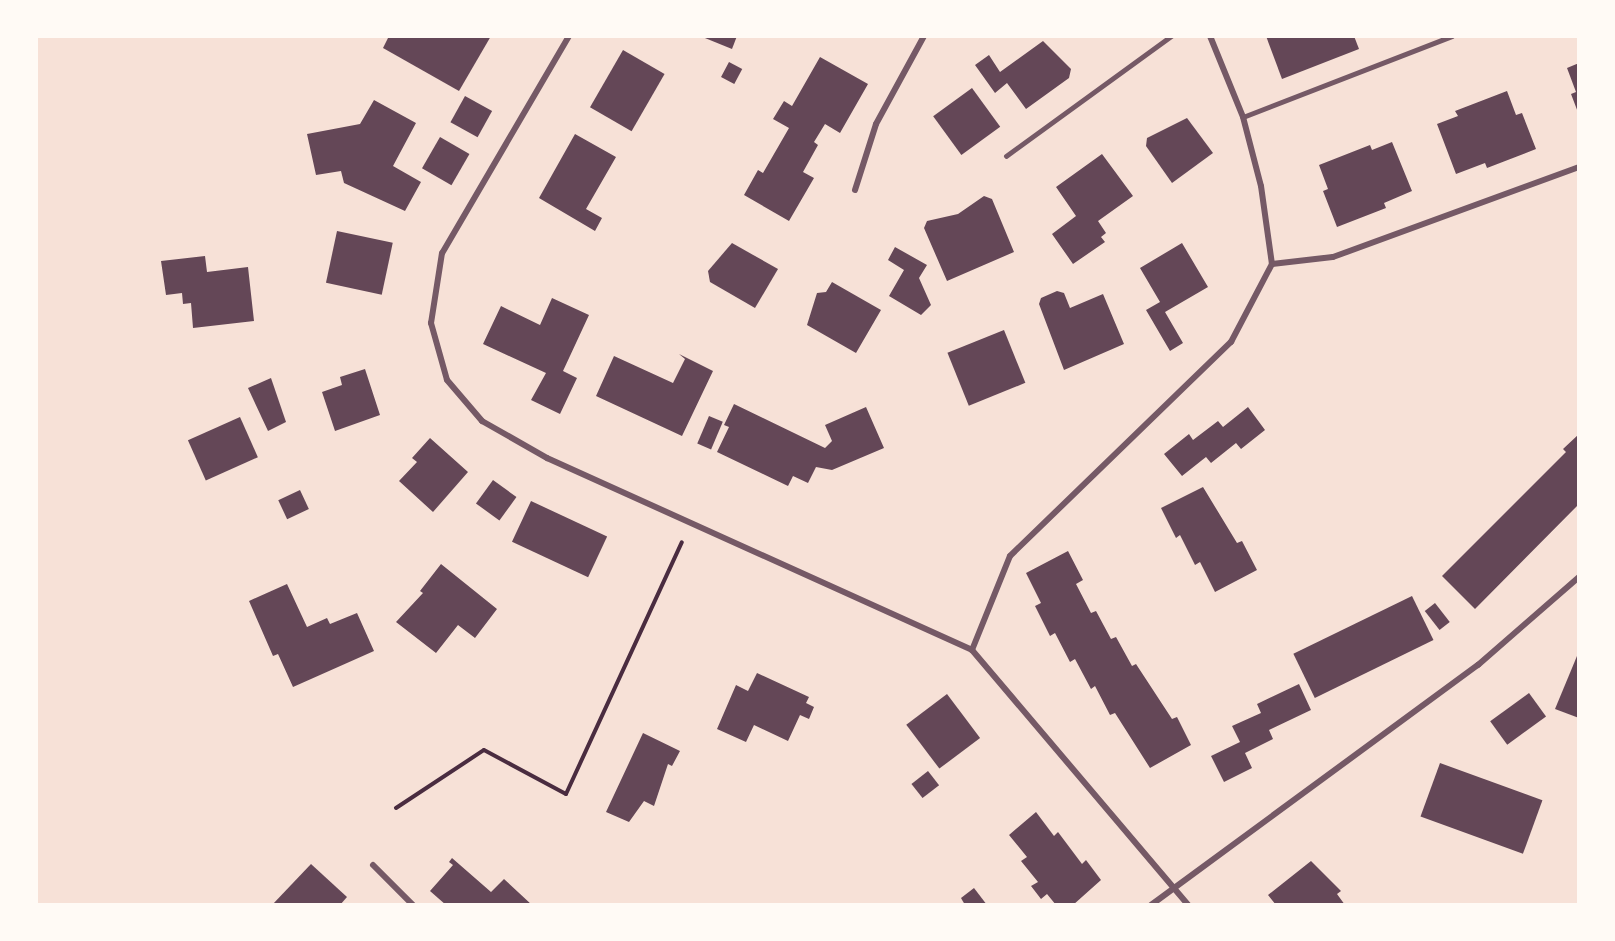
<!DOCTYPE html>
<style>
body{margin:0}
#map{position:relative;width:1615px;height:941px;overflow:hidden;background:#f7e1d7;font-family:"IBM Plex Sans",sans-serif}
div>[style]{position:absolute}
.building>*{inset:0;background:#644757;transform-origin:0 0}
.path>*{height:4px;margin:-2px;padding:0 2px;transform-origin:2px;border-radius:2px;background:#4a2c40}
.service>*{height:4.5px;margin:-2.25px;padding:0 2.25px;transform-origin:2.25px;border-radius:2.25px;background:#755966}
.minor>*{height:6px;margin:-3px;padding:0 3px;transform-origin:3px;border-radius:3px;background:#755966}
span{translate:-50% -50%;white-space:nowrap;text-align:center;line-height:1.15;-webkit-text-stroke:6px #fffaf5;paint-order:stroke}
.frame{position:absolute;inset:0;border:38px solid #fffaf5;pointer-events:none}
</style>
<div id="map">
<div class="building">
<div style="clip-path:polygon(389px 36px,491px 36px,459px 91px,383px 48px)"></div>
<div style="clip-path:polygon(700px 36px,737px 36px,732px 49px)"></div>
<div style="clip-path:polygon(1266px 36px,1354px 36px,1359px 49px,1282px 79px)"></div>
<div style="clip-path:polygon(1043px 41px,1071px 69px,1069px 78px,1026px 109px,1007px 83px,995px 93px,975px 65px,989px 55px,1000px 72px)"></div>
<div style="left:623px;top:50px;width:48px;height:66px;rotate:30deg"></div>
<div style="clip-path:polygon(820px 57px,868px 84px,840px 133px,825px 124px,814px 142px,818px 145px,803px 172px,814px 178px,789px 221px,744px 195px,758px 170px,763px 173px,789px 128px,773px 119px,784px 101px,792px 106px)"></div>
<div style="left:729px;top:62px;width:15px;height:17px;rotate:28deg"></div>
<div style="clip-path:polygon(1579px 63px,1579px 115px,1571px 94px,1576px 92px,1567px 68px)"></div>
<div style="left:972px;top:88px;width:48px;height:48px;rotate:54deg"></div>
<div style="clip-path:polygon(1507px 91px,1516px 115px,1522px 113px,1536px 149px,1487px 168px,1485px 163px,1456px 174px,1437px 124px,1458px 116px,1455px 111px)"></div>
<div style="left:465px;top:96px;width:31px;height:30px;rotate:29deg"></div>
<div style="clip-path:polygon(374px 100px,416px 123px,393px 166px,421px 182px,405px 211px,344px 183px,341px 171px,316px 175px,307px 134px,360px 124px)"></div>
<div style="clip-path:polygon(1187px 118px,1213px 153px,1172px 183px,1146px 146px,1147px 138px)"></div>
<div style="clip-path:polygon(575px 134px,616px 157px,586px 209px,602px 218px,595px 231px,539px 198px)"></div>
<div style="left:440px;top:137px;width:34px;height:36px;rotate:30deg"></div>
<div style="clip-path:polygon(1392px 142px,1412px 191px,1384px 203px,1386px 208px,1337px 227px,1323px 191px,1328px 189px,1319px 165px,1370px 145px,1372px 150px)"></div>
<div style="clip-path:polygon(1102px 154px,1133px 196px,1098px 221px,1106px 233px,1101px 237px,1105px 242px,1073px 264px,1052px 234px,1076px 216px,1056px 187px)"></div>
<div style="clip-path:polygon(984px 196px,992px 199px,1014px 252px,947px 281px,924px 228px,927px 221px,958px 214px)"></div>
<div style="left:337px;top:231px;width:57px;height:53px;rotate:12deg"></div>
<div style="clip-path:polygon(732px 243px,778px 269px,755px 308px,710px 282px,708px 271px)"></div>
<div style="clip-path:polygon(1182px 243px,1208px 287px,1165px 312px,1183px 343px,1170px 351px,1146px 310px,1160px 302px,1140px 268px)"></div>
<div style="clip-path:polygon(895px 247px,927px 265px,919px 278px,931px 305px,921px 315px,889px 296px,904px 270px,888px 260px)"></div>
<div style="clip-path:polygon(205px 256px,207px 272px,248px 267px,254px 321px,193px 328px,191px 303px,183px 304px,182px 293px,166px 295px,161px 261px)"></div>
<div style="clip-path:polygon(832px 282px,881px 310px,856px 353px,807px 325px,817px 293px,826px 292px)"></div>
<div style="clip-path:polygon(1057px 291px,1064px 293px,1070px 308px,1103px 294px,1124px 344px,1064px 370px,1039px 304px,1041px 298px)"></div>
<div style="clip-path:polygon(552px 298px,589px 315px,563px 371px,577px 378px,560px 414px,531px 400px,546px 373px,483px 344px,501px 306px,540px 325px)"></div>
<div style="left:1004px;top:330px;width:57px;height:61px;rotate:68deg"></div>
<div style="clip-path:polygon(679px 354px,713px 371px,682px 436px,596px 396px,614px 356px,673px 383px,685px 359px)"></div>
<div style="clip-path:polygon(365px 369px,380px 415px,335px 431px,322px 392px,342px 385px,340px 377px)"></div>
<div style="clip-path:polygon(271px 378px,286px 422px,268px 431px,248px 388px)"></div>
<div style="clip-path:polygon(734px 404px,825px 448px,832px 441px,825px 425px,866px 407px,884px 448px,832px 470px,816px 467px,808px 483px,793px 476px,788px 486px,717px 452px,729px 427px,724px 425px)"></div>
<div style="clip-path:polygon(1248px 407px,1265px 430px,1241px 449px,1236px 443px,1211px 463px,1206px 457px,1182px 476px,1164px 454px,1189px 434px,1193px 440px,1218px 421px,1223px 427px)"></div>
<div style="left:709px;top:416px;width:15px;height:30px;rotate:23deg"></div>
<div style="left:240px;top:417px;width:44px;height:57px;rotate:66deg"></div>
<div style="clip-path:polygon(1579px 434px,1579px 504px,1475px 609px,1442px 576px,1566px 452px,1563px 449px)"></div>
<div style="clip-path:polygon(430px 438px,468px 472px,433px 512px,399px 481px,417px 462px,412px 458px)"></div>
<div style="left:493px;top:480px;width:29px;height:29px;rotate:36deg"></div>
<div style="clip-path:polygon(1203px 487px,1237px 543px,1242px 541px,1257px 570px,1215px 592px,1200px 562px,1195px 565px,1180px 535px,1176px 538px,1161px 508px)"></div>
<div style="left:300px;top:490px;width:21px;height:24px;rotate:65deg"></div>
<div style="left:531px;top:501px;width:84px;height:45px;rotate:25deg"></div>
<div style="clip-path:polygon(1068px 551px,1083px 580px,1076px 584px,1091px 613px,1096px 611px,1111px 639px,1116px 637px,1132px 666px,1136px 664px,1172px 719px,1177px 717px,1191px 745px,1150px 768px,1115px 713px,1110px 715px,1095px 686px,1091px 689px,1075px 659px,1070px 662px,1055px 633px,1050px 636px,1035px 606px,1041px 603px,1026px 573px)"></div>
<div style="clip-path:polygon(441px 564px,497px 609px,475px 638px,458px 625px,436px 653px,396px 622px,423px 593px,420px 591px)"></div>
<div style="clip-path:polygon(287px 584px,307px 627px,327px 618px,330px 624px,357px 613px,374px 651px,293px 687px,278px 654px,273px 656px,249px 601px)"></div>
<div style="left:1412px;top:596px;width:49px;height:132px;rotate:64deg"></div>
<div style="left:1435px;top:603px;width:24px;height:13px;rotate:52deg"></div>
<div style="clip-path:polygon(1577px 656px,1579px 657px,1579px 718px,1555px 709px)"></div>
<div style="clip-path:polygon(757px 673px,809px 697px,806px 703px,814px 707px,809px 719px,800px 715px,788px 741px,754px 725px,746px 742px,717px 729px,736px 685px,748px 691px)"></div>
<div style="clip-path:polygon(1299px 684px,1311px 710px,1269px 730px,1273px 739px,1245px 753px,1252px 768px,1224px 782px,1211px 756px,1240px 742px,1232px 726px,1261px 713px,1257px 704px)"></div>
<div style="left:1529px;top:693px;width:29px;height:48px;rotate:54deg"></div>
<div style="left:947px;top:694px;width:55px;height:51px;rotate:53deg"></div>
<div style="clip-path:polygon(643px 733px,680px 751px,672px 766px,668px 764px,654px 806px,644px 801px,629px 822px,606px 812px)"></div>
<div style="left:1440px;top:763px;width:109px;height:57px;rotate:20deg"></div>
<div style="left:928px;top:771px;width:18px;height:21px;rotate:52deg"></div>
<div style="clip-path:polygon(1036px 812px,1054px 836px,1058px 832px,1082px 864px,1086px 860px,1101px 880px,1073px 905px,1056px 905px,1047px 894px,1041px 899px,1031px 886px,1038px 882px,1021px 861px,1027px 857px,1009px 835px)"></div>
<div style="clip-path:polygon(452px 858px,491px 892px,504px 879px,532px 905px,446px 905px,430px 891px,453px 865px,449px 862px)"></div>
<div style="clip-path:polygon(1311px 861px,1341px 891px,1337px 894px,1345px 905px,1276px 905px,1268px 895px)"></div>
<div style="clip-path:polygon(311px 864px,347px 897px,340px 905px,272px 905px)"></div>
<div style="clip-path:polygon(974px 888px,987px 905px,965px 905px,961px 898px)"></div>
</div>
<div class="path">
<div style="left:396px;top:808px;width:105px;rotate:-33.4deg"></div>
<div style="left:484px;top:750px;width:93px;rotate:28.2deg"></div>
<div style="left:566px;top:794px;width:277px;rotate:-65.3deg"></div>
</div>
<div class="service">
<div style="left:1243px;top:117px;width:224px;rotate:-21.2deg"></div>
<div style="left:1006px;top:156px;width:204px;rotate:-36deg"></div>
</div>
<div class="minor">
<div style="left:569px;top:36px;width:251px;rotate:120.3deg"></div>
<div style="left:442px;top:253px;width:71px;rotate:98.9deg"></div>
<div style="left:431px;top:323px;width:59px;rotate:74.3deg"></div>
<div style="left:447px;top:380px;width:54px;rotate:49.5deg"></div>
<div style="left:482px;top:421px;width:75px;rotate:29.6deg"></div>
<div style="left:547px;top:458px;width:466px;rotate:24.3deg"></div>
<div style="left:972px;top:650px;width:334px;rotate:49.7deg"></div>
<div style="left:1210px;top:36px;width:87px;rotate:67.8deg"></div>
<div style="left:1243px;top:117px;width:71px;rotate:75.4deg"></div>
<div style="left:1261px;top:186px;width:79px;rotate:82deg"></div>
<div style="left:1272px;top:264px;width:61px;rotate:-6.5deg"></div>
<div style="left:1333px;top:257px;width:262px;rotate:-20.1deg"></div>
<div style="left:855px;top:190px;width:69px;rotate:-72.3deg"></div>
<div style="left:876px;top:124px;width:100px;rotate:-61.4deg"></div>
<div style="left:972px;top:650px;width:101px;rotate:-68deg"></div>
<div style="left:1010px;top:556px;width:308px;rotate:-44.1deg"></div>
<div style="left:1231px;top:342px;width:88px;rotate:-62.3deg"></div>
<div style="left:373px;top:865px;width:57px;rotate:45deg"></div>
<div style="left:1151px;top:905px;width:406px;rotate:-36.3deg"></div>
<div style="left:1478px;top:665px;width:134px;rotate:-41.1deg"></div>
</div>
<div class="frame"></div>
</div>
